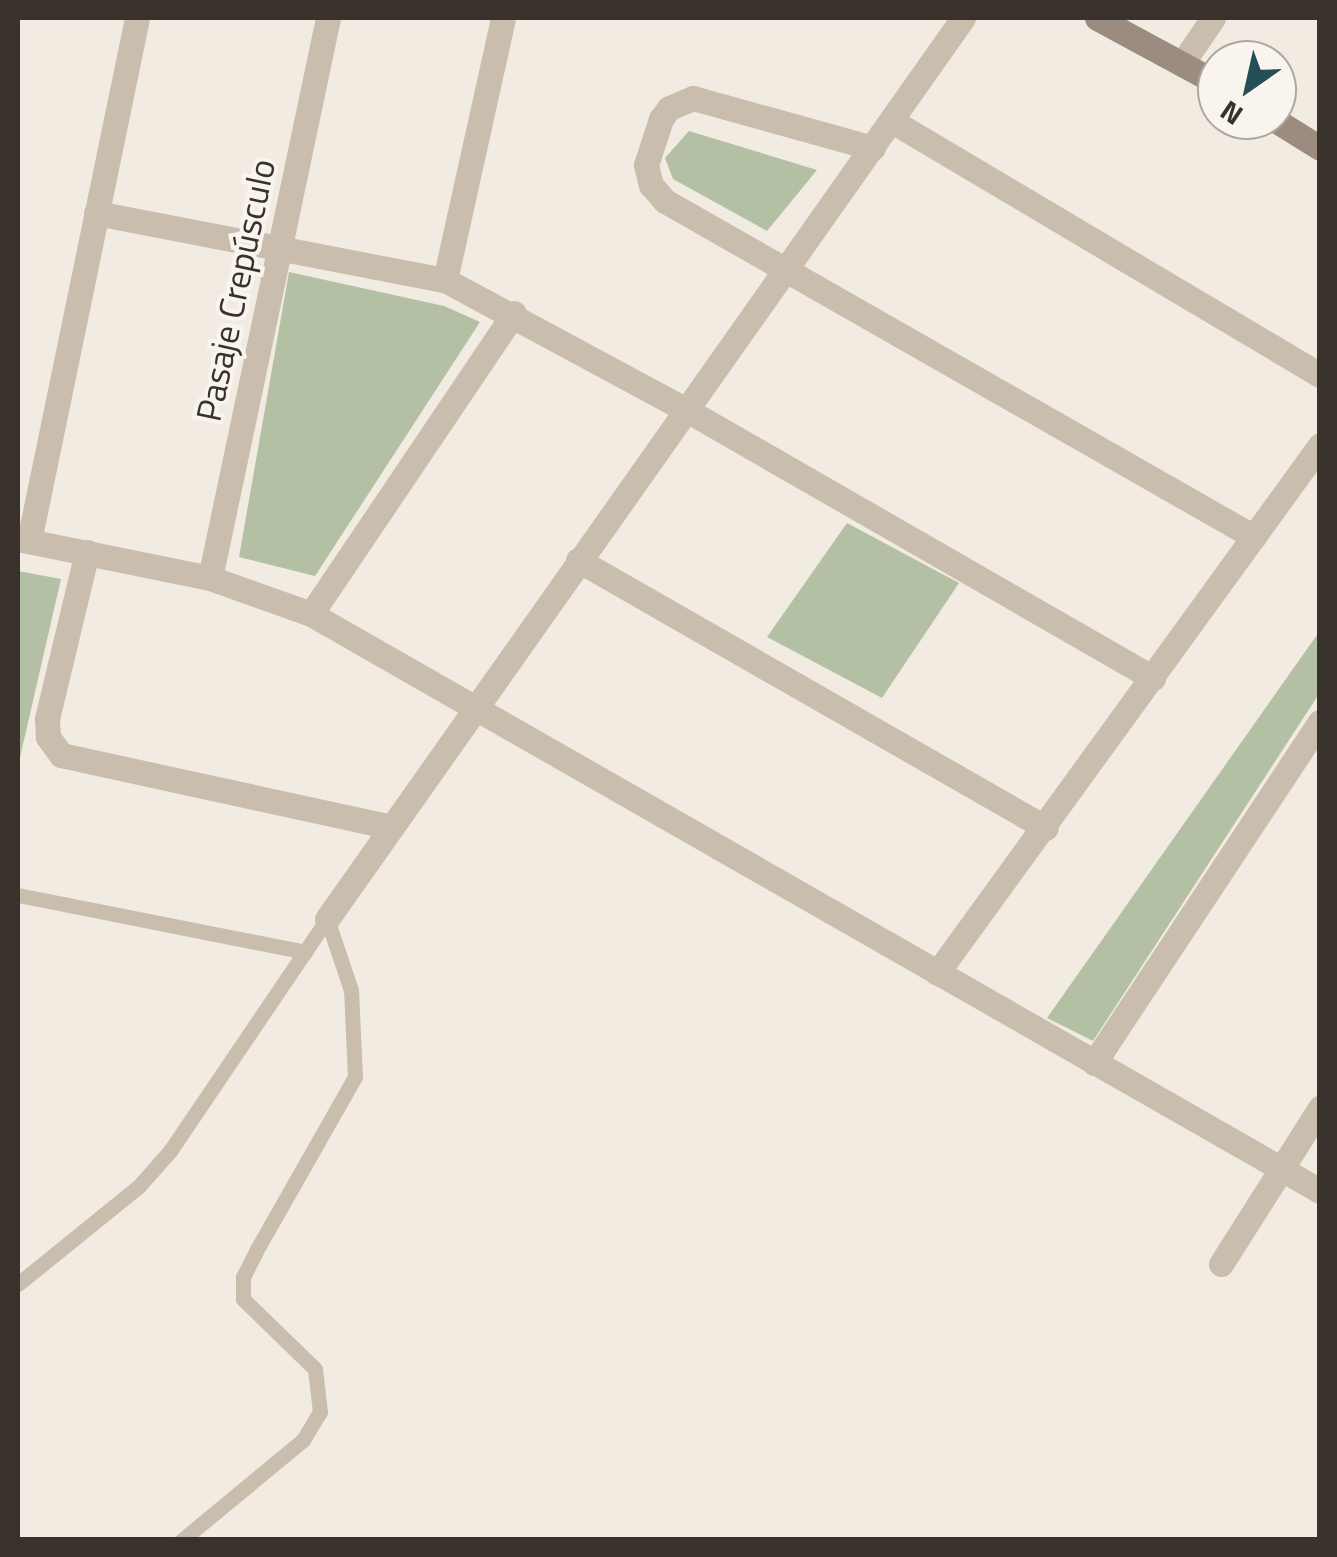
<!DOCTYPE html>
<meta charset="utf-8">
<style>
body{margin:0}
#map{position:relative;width:1337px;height:1557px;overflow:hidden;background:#f1ebe2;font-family:"Titillium Web",sans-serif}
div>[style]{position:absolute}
.green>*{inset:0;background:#b4c0a3}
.lane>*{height:15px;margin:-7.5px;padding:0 7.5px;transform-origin:7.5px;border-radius:7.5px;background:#c9bdae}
.street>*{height:25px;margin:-12.5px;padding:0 12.5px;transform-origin:12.5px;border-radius:12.5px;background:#c9bdae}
.secondary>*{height:25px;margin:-12.5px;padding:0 12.5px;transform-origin:12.5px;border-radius:12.5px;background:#9c8c80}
span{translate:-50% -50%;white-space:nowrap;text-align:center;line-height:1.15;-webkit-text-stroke:8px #f9f5ee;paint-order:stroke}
.street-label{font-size:35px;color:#38312c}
.frame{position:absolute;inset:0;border:20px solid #38312c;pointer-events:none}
.north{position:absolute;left:1197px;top:40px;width:100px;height:100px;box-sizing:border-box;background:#f9f5ee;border:2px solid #aca7a0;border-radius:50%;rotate:214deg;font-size:28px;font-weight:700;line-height:40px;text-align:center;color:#38312c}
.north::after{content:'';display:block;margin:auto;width:35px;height:45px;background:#254f56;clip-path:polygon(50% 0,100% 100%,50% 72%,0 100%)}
</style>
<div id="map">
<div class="green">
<div style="clip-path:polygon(689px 131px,817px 170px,767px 231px,673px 179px,665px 158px)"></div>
<div style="clip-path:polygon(289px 272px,444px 306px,480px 322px,315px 576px,239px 557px)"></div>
<div style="clip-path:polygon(847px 523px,959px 583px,882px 698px,767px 637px)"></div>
<div style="clip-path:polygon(18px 571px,61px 579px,18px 766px)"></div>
<div style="clip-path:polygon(1319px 632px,1319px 694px,1093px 1041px,1047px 1018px)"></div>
</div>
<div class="lane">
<div style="left:18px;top:895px;width:293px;rotate:11.2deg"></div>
<div style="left:18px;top:1284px;width:156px;rotate:-39deg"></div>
<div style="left:139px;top:1186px;width:47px;rotate:-48.5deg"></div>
<div style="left:170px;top:1151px;width:280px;rotate:-55.9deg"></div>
<div style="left:182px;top:1540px;width:157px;rotate:-39.6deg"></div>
<div style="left:303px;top:1440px;width:33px;rotate:-59deg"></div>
<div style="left:320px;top:1412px;width:43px;rotate:-96.6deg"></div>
<div style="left:315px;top:1369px;width:100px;rotate:-135.8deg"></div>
<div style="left:243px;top:1299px;width:22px;rotate:-90deg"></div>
<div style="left:243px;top:1277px;width:29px;rotate:-63deg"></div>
<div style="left:256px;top:1251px;width:200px;rotate:-60.4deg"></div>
<div style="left:355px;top:1077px;width:87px;rotate:-92.6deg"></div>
<div style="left:351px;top:990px;width:75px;rotate:-108.7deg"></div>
</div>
<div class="street">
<div style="left:1183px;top:62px;width:53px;rotate:-55.7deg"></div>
<div style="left:892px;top:121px;width:498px;rotate:30.7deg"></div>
<div style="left:873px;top:148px;width:187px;rotate:-164.5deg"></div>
<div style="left:693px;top:98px;width:26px;rotate:157deg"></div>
<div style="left:669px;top:108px;width:14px;rotate:126deg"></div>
<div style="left:661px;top:119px;width:48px;rotate:108.1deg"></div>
<div style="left:646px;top:165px;width:21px;rotate:76deg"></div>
<div style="left:651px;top:185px;width:21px;rotate:49deg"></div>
<div style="left:665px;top:201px;width:678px;rotate:29.7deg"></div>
<div style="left:96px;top:213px;width:355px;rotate:10.9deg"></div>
<div style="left:445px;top:280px;width:272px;rotate:28.3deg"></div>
<div style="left:685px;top:409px;width:540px;rotate:29.89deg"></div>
<div style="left:445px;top:280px;width:268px;rotate:-77.5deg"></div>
<div style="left:18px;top:539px;width:196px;rotate:11.5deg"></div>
<div style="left:210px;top:578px;width:107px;rotate:19.6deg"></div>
<div style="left:311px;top:614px;width:1162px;rotate:29.76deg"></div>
<div style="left:29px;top:541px;width:534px;rotate:-78.33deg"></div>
<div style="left:87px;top:552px;width:172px;rotate:103.5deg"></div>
<div style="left:47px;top:719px;width:18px;rotate:87deg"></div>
<div style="left:48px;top:737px;width:22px;rotate:54deg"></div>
<div style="left:61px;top:755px;width:337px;rotate:12.3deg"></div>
<div style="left:578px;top:560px;width:539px;rotate:29.8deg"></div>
<div style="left:210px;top:578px;width:572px;rotate:-78.1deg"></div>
<div style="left:311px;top:614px;width:363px;rotate:-56deg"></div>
<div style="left:327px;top:919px;width:1103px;rotate:-54.78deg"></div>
<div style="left:937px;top:973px;width:652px;rotate:-54.04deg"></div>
<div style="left:1094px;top:1063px;width:409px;rotate:-56.5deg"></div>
<div style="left:1221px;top:1264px;width:185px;rotate:-57.6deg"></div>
</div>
<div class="secondary">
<div style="left:1097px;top:18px;width:136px;rotate:28.4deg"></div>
<div style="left:1275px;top:120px;width:53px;rotate:31.9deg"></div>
</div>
<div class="street-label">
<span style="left:235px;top:290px;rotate:-78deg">Pasaje Crepúsculo</span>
</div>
<div class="frame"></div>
<div class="north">N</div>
</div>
